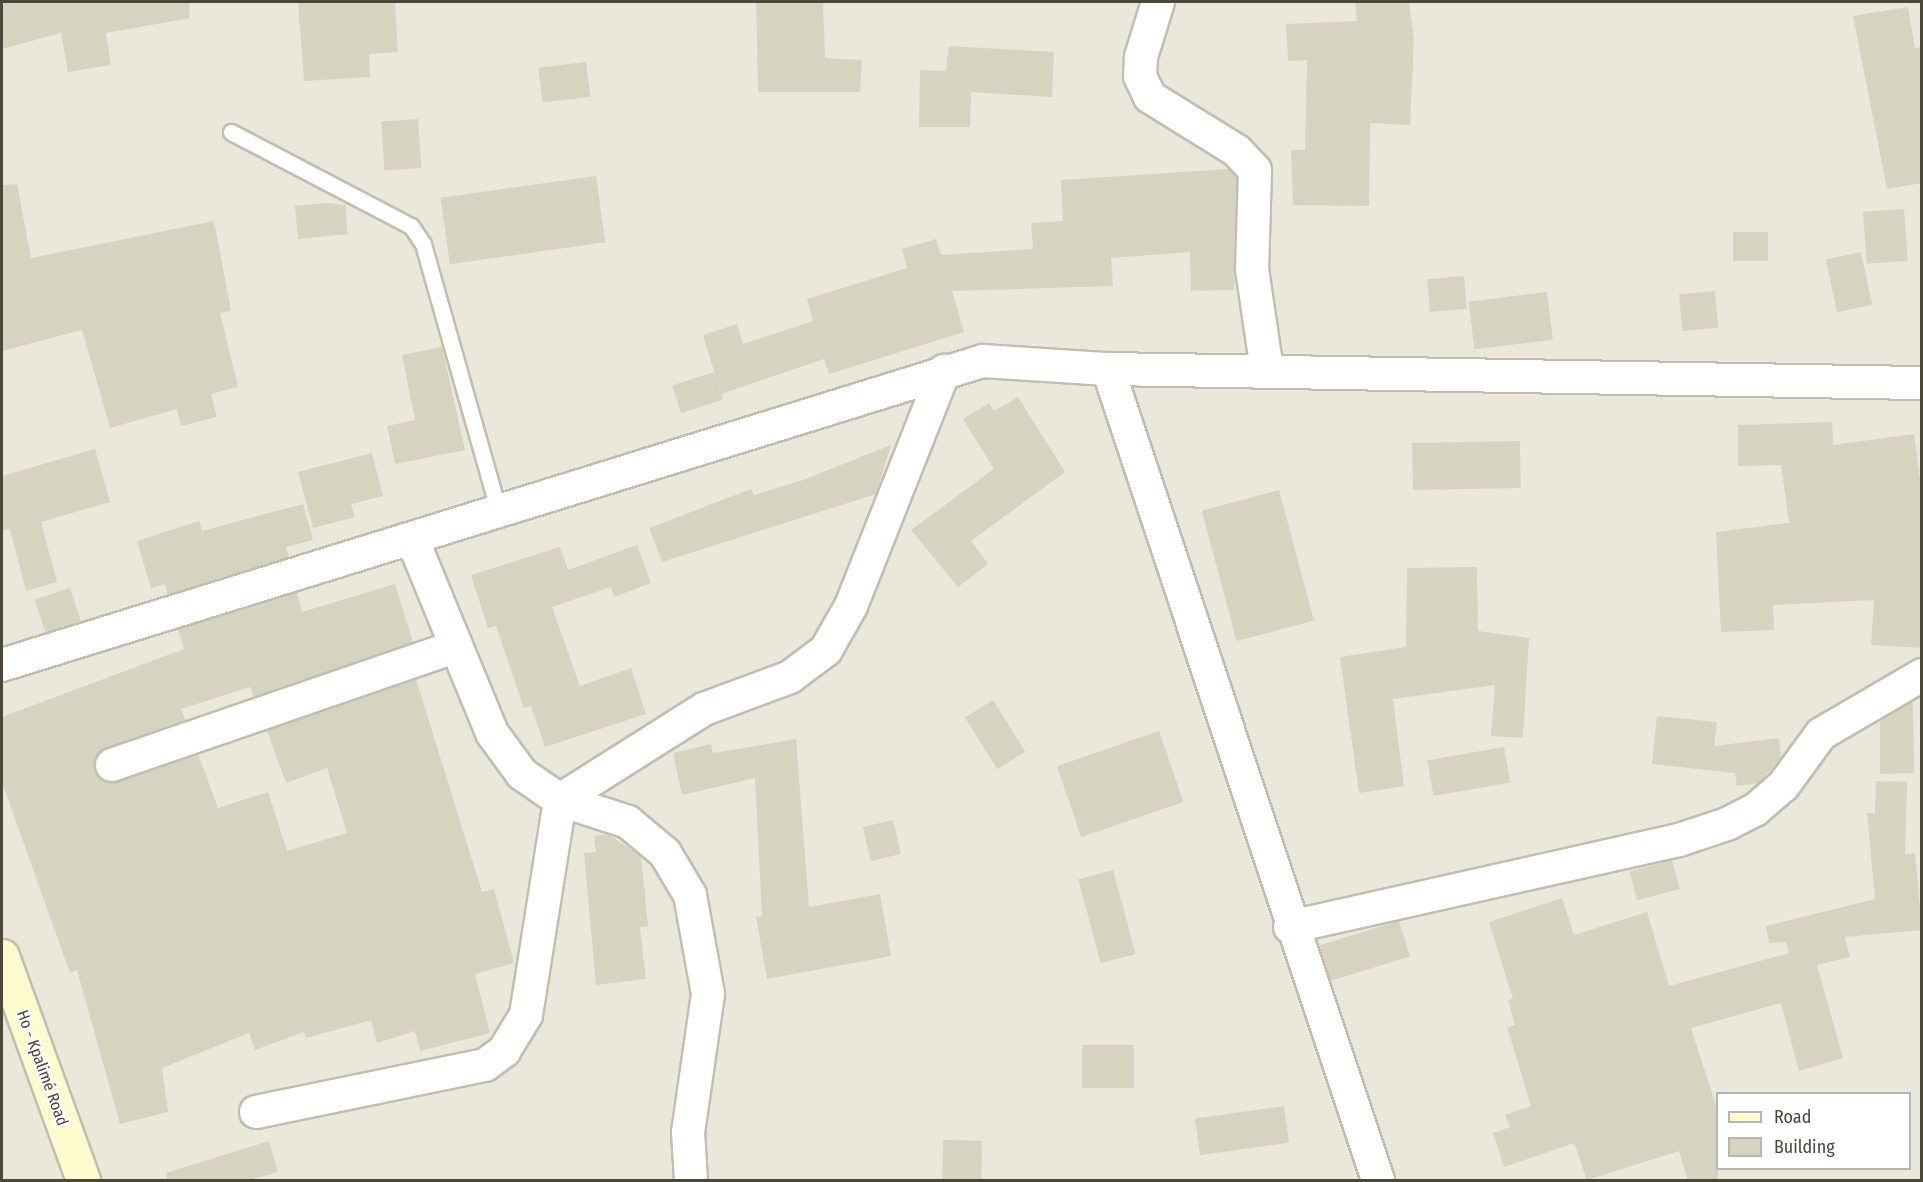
<!DOCTYPE html>
<meta charset="utf-8">
<style>
body{margin:0}
#map{position:relative;width:1923px;height:1182px;overflow:hidden;background:#f6f5ec;font-family:"Fira Sans Condensed",sans-serif}
div>[style]{position:absolute}
.residential>*{inset:0;background:#eae8da}
.building>*{inset:0;background:#d7d3c1;transform-origin:0 0}
.roads{filter:drop-shadow(2px 0 #c2beae) drop-shadow(-2px 0 #c2beae) drop-shadow(0 2px #c2beae) drop-shadow(0 -2px #c2beae)}
.service>*{height:15px;margin:-7.5px;padding:0 7.5px;transform-origin:7.5px;border-radius:7.5px;background:#fff}
.minor>*{height:32px;margin:-16px;padding:0 16px;transform-origin:16px;border-radius:16px;background:#fff}
.secondary>*{height:33px;margin:-16.5px;padding:0 16.5px;transform-origin:16.5px;border-radius:16.5px;background:#fefbce}
span{translate:-50% -50%;white-space:nowrap;text-align:center;line-height:1.15;-webkit-text-stroke:4.5px #fff;paint-order:stroke}
.street-label{font-size:16px;color:#4b4739}
.frame{position:absolute;inset:0;border:3px solid #4b4739;pointer-events:none}
.legend{position:absolute;left:1716px;top:1092px;width:195px;height:78px;box-sizing:border-box;background:#fff;border:2px solid #b7b5b0;margin:0;padding:8px 10px;list-style:none;font-size:18px;color:#4b4739}
.legend li{display:flex;align-items:center;gap:12px;height:30px}
.legend b{width:30px;border:2px solid #b7b5b0}
</style>
<div id="map">
<div class="residential">
<div style="clip-path:polygon(evenodd,2px 2px,1921px 2px,1921px 1180px,2px 1180px,2px 2px,1718px 1094px,1910px 1094px,1910px 1168px,1718px 1168px,1718px 1094px)"></div>
</div>
<div class="building">
<div style="clip-path:polygon(2px 2px,189px 2px,190px 18px,106px 33px,111px 65px,68px 72px,61px 33px,2px 49px)"></div>
<div style="clip-path:polygon(298px 2px,395px 2px,398px 52px,369px 54px,370px 77px,304px 81px)"></div>
<div style="clip-path:polygon(756px 2px,823px 2px,825px 58px,862px 60px,860px 92px,758px 92px)"></div>
<div style="clip-path:polygon(1355px 2px,1409px 2px,1414px 39px,1410px 125px,1370px 123px,1369px 206px,1293px 205px,1291px 150px,1305px 150px,1307px 60px,1288px 61px,1286px 24px,1357px 21px)"></div>
<div style="clip-path:polygon(1908px 7px,1915px 48px,1922px 47px,1922px 183px,1887px 189px,1853px 16px)"></div>
<div style="clip-path:polygon(949px 46px,1054px 52px,1052px 97px,971px 92px,970px 127px,919px 127px,920px 70px,946px 71px)"></div>
<div style="left:586px;top:62px;width:35px;height:48px;rotate:83deg"></div>
<div style="left:418px;top:119px;width:49px;height:37px;rotate:86deg"></div>
<div style="clip-path:polygon(1229px 169px,1237px 177px,1234px 290px,1191px 291px,1190px 252px,1111px 258px,1113px 286px,952px 291px,964px 332px,829px 374px,824px 359px,721px 394px,703px 335px,737px 324px,743px 344px,813px 321px,807px 299px,907px 268px,902px 249px,936px 239px,941px 255px,1033px 249px,1031px 223px,1063px 221px,1061px 180px)"></div>
<div style="left:596px;top:176px;width:67px;height:157px;rotate:82deg"></div>
<div style="clip-path:polygon(17px 184px,31px 258px,214px 221px,231px 311px,220px 313px,238px 387px,211px 394px,217px 417px,181px 426px,177px 409px,110px 428px,82px 330px,2px 351px,2px 185px)"></div>
<div style="clip-path:polygon(327px 203px,345px 205px,348px 234px,298px 239px,295px 206px)"></div>
<div style="left:1904px;top:209px;width:52px;height:41px;rotate:86deg"></div>
<div style="left:1733px;top:232px;width:35px;height:29px"></div>
<div style="left:1861px;top:252px;width:54px;height:36px;rotate:78deg"></div>
<div style="left:1464px;top:276px;width:33px;height:37px;rotate:85deg"></div>
<div style="left:1715px;top:291px;width:37px;height:36px;rotate:85deg"></div>
<div style="left:1547px;top:292px;width:48px;height:79px;rotate:83deg"></div>
<div style="clip-path:polygon(442px 347px,465px 450px,395px 464px,387px 426px,415px 420px,402px 355px)"></div>
<div style="left:714px;top:372px;width:29px;height:44px;rotate:72deg"></div>
<div style="clip-path:polygon(1018px 397px,1065px 472px,971px 541px,988px 564px,958px 587px,911px 530px,994px 469px,963px 419px,989px 403px,994px 411px)"></div>
<div style="clip-path:polygon(1832px 422px,1833px 445px,1914px 434px,1922px 494px,1922px 648px,1871px 645px,1874px 600px,1773px 605px,1774px 630px,1721px 632px,1716px 532px,1789px 523px,1781px 465px,1738px 466px,1738px 425px)"></div>
<div style="left:1520px;top:441px;width:47px;height:108px;rotate:89deg"></div>
<div style="clip-path:polygon(891px 445px,876px 494px,662px 562px,649px 528px,751px 489px,754px 495px,803px 480px)"></div>
<div style="clip-path:polygon(95px 449px,110px 502px,41px 522px,57px 582px,26px 591px,10px 529px,2px 531px,2px 476px)"></div>
<div style="clip-path:polygon(372px 453px,383px 496px,351px 504px,355px 517px,313px 528px,298px 472px)"></div>
<div style="left:1279px;top:490px;width:135px;height:80px;rotate:75deg"></div>
<div style="clip-path:polygon(303px 504px,313px 540px,286px 547px,289px 557px,168px 595px,165px 584px,151px 588px,137px 541px,199px 521px,202px 531px)"></div>
<div style="clip-path:polygon(637px 545px,651px 583px,614px 597px,611px 587px,552px 607px,580px 686px,631px 668px,646px 714px,545px 747px,531px 706px,524px 708px,496px 626px,488px 628px,471px 575px,560px 547px,568px 570px)"></div>
<div style="clip-path:polygon(1477px 567px,1478px 631px,1529px 638px,1523px 738px,1491px 736px,1495px 685px,1393px 699px,1404px 786px,1359px 793px,1340px 657px,1406px 647px,1407px 568px)"></div>
<div style="clip-path:polygon(395px 584px,413px 642px,254px 697px,250px 687px,181px 709px,186px 721px,99px 753px,95px 770px,101px 779px,117px 782px,198px 754px,218px 808px,268px 792px,287px 851px,347px 833px,327px 768px,286px 783px,267px 731px,416px 679px,482px 892px,494px 889px,514px 963px,475px 974px,490px 1033px,420px 1051px,415px 1031px,377px 1043px,371px 1020px,306px 1038px,304px 1032px,255px 1050px,249px 1033px,162px 1068px,168px 1112px,120px 1124px,77px 970px,70px 973px,2px 782px,2px 717px,184px 649px,178px 629px,297px 592px,302px 612px)"></div>
<div style="left:70px;top:588px;width:35px;height:37px;rotate:72deg"></div>
<div style="left:993px;top:700px;width:61px;height:33px;rotate:58deg"></div>
<div style="clip-path:polygon(1909px 703px,1913px 703px,1914px 773px,1880px 774px,1880px 720px)"></div>
<div style="clip-path:polygon(1657px 716px,1717px 722px,1714px 746px,1779px 738px,1781px 758px,1759px 783px,1737px 786px,1735px 773px,1652px 764px)"></div>
<div style="left:1159px;top:731px;width:75px;height:108px;rotate:71deg"></div>
<div style="clip-path:polygon(796px 739px,809px 907px,880px 894px,891px 956px,767px 979px,756px 917px,762px 916px,755px 778px,682px 795px,673px 753px,711px 744px,713px 753px)"></div>
<div style="left:1504px;top:747px;width:36px;height:78px;rotate:80deg"></div>
<div style="clip-path:polygon(1876px 781px,1907px 782px,1905px 854px,1915px 853px,1922px 930px,1845px 937px,1850px 957px,1817px 965px,1843px 1058px,1799px 1071px,1781px 1003px,1691px 1028px,1718px 1112px,1718px 1180px,1688px 1180px,1679px 1151px,1587px 1180px,1574px 1143px,1504px 1167px,1493px 1133px,1510px 1127px,1505px 1115px,1531px 1106px,1507px 1027px,1515px 1025px,1508px 1000px,1513px 999px,1489px 922px,1562px 898px,1574px 935px,1647px 912px,1669px 986px,1789px 953px,1786px 942px,1769px 943px,1766px 926px,1875px 899px,1867px 813px,1875px 813px)"></div>
<div style="left:893px;top:820px;width:35px;height:31px;rotate:77deg"></div>
<div style="clip-path:polygon(608px 834px,641px 856px,648px 926px,640px 927px,646px 979px,596px 985px,584px 853px,596px 852px,594px 836px)"></div>
<div style="left:1672px;top:860px;width:30px;height:44px;rotate:75deg"></div>
<div style="left:1113px;top:870px;width:87px;height:36px;rotate:75deg"></div>
<div style="left:1399px;top:921px;width:37px;height:83px;rotate:73deg"></div>
<div style="left:1134px;top:1045px;width:43px;height:52px;rotate:90deg"></div>
<div style="left:1284px;top:1106px;width:37px;height:90px;rotate:82deg"></div>
<div style="left:943px;top:1140px;width:39px;height:40px;rotate:1deg"></div>
<div style="clip-path:polygon(269px 1141px,278px 1172px,250px 1180px,167px 1180px,166px 1173px)"></div>
</div>
<div class="roads">
<div class="service">
<div style="left:231px;top:132px;width:203px;rotate:27.6deg"></div>
<div style="left:411px;top:226px;width:22px;rotate:56deg"></div>
<div style="left:423px;top:244px;width:280px;rotate:74.2deg"></div>
</div>
<div class="minor">
<div style="left:1158px;top:2px;width:58px;rotate:107.2deg"></div>
<div style="left:1141px;top:57px;width:19px;rotate:93deg"></div>
<div style="left:1140px;top:76px;width:23px;rotate:65deg"></div>
<div style="left:1150px;top:97px;width:102px;rotate:31.8deg"></div>
<div style="left:1237px;top:151px;width:26px;rotate:47deg"></div>
<div style="left:1255px;top:170px;width:99px;rotate:91.7deg"></div>
<div style="left:1252px;top:269px;width:102px;rotate:81.6deg"></div>
<div style="left:1108px;top:369px;width:814px;rotate:0.99deg"></div>
<div style="left:413px;top:541px;width:208px;rotate:67.6deg"></div>
<div style="left:492px;top:733px;width:51px;rotate:53.8deg"></div>
<div style="left:522px;top:774px;width:46px;rotate:34.4deg"></div>
<div style="left:560px;top:800px;width:71px;rotate:17.9deg"></div>
<div style="left:628px;top:822px;width:48px;rotate:40deg"></div>
<div style="left:665px;top:853px;width:49px;rotate:59.2deg"></div>
<div style="left:690px;top:895px;width:101px;rotate:79.7deg"></div>
<div style="left:708px;top:994px;width:139px;rotate:98.2deg"></div>
<div style="left:688px;top:1132px;width:48px;rotate:86.4deg"></div>
<div style="left:2px;top:665px;width:1027px;rotate:-17.22deg"></div>
<div style="left:983px;top:361px;width:125px;rotate:3.7deg"></div>
<div style="left:1108px;top:369px;width:855px;rotate:71.59deg"></div>
<div style="left:112px;top:765px;width:362px;rotate:-19deg"></div>
<div style="left:1290px;top:927px;width:399px;rotate:-12.6deg"></div>
<div style="left:1679px;top:840px;width:51px;rotate:-18.4deg"></div>
<div style="left:1727px;top:824px;width:31px;rotate:-27deg"></div>
<div style="left:1755px;top:810px;width:37px;rotate:-41deg"></div>
<div style="left:1783px;top:786px;width:64px;rotate:-53.8deg"></div>
<div style="left:1821px;top:734px;width:117px;rotate:-30.3deg"></div>
<div style="left:256px;top:1112px;width:234px;rotate:-11.6deg"></div>
<div style="left:485px;top:1065px;width:24px;rotate:-36deg"></div>
<div style="left:504px;top:1051px;width:42px;rotate:-58.6deg"></div>
<div style="left:526px;top:1015px;width:218px;rotate:-81deg"></div>
<div style="left:560px;top:800px;width:170px;rotate:-32.3deg"></div>
<div style="left:704px;top:709px;width:92px;rotate:-20.4deg"></div>
<div style="left:790px;top:677px;width:45px;rotate:-36.9deg"></div>
<div style="left:826px;top:650px;width:51px;rotate:-60.4deg"></div>
<div style="left:851px;top:606px;width:253px;rotate:-68.4deg"></div>
</div>
<div class="secondary">
<div style="left:2px;top:956px;width:238px;rotate:70.1deg"></div>
</div>
</div>
<div class="street-label">
<span style="left:42px;top:1068px;rotate:70deg">Ho - Kpalimé Road</span>
</div>
<div class="frame"></div>
<ul class="legend">
<li><b style="height:8px;background:#fefbce"></b>Road</li>
<li><b style="height:16px;background:#d7d3c1"></b>Building</li>
</ul>
</div>
